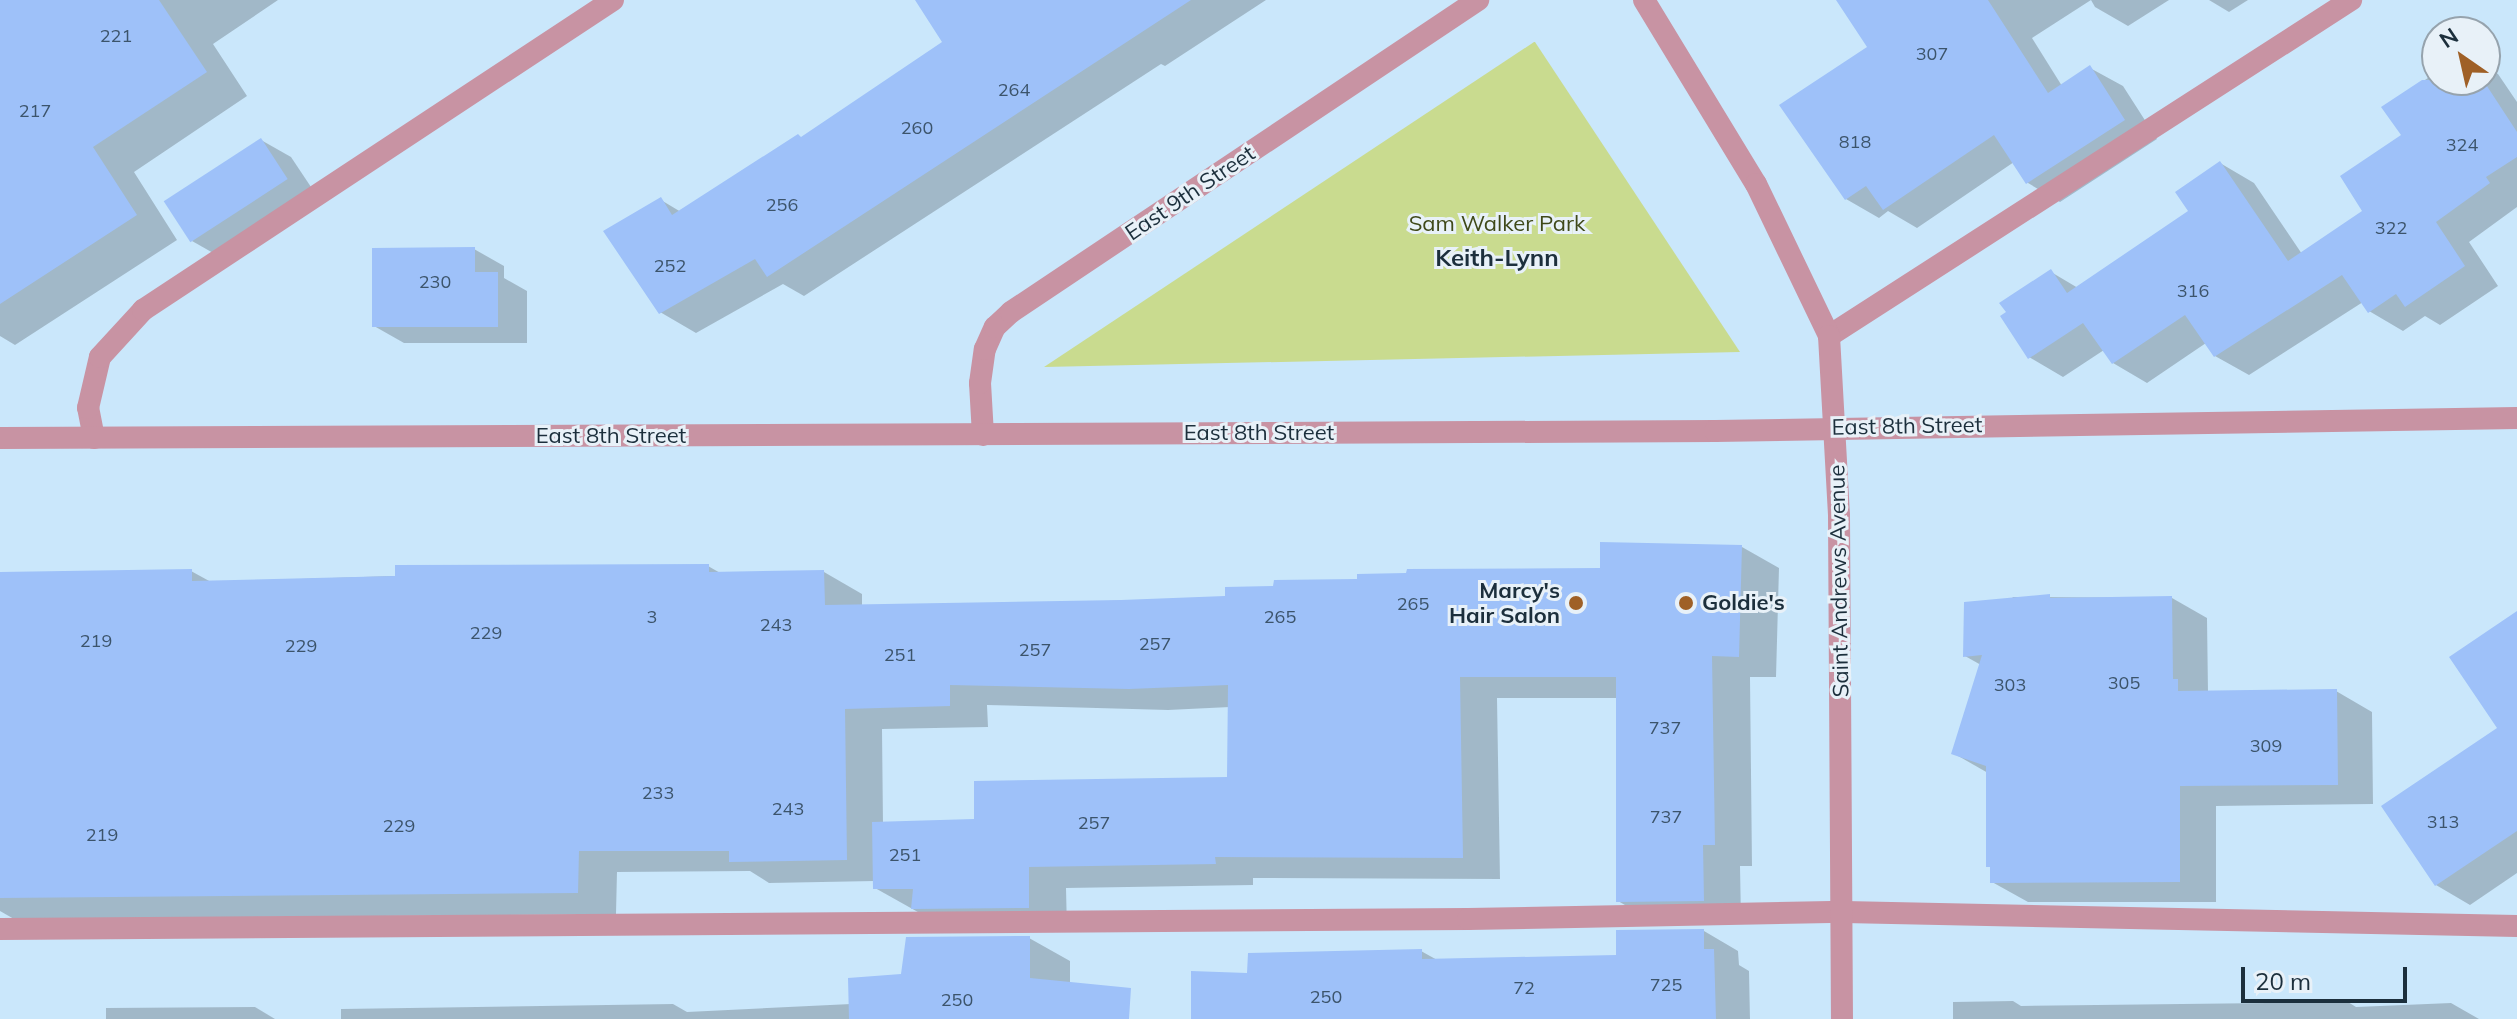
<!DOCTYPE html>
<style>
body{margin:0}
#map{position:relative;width:2517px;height:1019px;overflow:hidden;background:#cae7fb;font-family:Mulish,sans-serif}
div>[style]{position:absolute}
.green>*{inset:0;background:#c9db8f}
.shadow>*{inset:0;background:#0003}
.building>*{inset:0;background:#9ec1f9;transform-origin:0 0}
.service>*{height:22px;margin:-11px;padding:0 11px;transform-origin:11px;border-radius:11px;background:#c893a3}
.minor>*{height:22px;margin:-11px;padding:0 11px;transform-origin:11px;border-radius:11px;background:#c893a3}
.dots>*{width:22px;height:22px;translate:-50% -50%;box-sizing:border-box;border:4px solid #e8f1f8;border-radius:50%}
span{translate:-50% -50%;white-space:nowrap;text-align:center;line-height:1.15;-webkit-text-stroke:6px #e8f1f8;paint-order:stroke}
.number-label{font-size:18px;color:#3c546b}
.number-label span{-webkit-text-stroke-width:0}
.street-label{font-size:22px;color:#1c2f3c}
.park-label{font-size:22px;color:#3f4919}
.poi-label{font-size:22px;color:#1c2f3c;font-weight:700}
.right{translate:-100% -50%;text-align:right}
.left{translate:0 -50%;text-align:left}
.neighbourhood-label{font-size:24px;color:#1c2f3c;font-weight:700}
.north{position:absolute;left:2421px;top:16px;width:80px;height:80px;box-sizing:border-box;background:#e8f1f8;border:2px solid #96a3ad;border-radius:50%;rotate:326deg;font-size:22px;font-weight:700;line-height:32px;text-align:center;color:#1c2f3c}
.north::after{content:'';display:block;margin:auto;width:28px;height:36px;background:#9f6027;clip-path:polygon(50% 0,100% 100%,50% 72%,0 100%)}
.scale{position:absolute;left:2241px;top:967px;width:166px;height:36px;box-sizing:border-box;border:4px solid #1c2f3c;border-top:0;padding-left:10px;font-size:24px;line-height:28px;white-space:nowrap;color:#1c2f3c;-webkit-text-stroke:6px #e8f1f8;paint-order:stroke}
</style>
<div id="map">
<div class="green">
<div style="clip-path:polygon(1535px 42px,1740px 352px,1044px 367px,1534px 42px)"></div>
</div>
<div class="shadow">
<div style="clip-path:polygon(19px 0,278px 0,213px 44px,247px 96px,134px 172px,177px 240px,15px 345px,0 336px,0 12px)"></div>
<div style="clip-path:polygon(922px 0,1266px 0,1165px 66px,1161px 64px,804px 296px,783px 284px,696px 333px,660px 312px,661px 200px,681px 212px,803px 138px,945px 42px)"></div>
<div style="clip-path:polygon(1838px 0,2169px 0,2128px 26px,2095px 7px,2091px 0,2032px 38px,2062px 86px,2090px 68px,2123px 86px,2157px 139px,2060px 202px,2028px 183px,2014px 162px,1917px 228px,1888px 211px,1879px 218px,1846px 199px,1870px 48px)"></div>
<div style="clip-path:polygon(2209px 0,2248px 0,2229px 12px)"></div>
<div style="clip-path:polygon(2485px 66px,2498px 74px,2517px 102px,2517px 207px,2469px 242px,2498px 286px,2440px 325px,2425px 316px,2403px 331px,2369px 311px,2363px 302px,2249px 375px,2215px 356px,2206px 343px,2147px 383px,2113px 363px,2104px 350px,2063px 377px,2029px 357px,2051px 272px,2078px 288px,2191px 212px,2220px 163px,2254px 183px,2302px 254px,2365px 212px,2403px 136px,2384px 107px,2437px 72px,2437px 80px,2485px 80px)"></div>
<div style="clip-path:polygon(261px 140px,291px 157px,317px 196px,222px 258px,192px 241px)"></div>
<div style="clip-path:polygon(474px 249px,504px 266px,504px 278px,527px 291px,527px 343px,404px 343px,374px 326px)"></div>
<div style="clip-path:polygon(evenodd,1742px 547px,1779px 568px,1776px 677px,1750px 677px,1752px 866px,1740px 866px,1741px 921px,1656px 923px,1618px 901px,1618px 698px,1497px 698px,1500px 879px,1253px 878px,1253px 885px,1066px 888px,1067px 929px,950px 930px,875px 888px,875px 881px,769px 883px,750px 871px,617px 872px,616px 914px,14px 919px,0 911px,0 574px,191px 571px,211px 582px,708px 566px,722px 574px,824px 572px,862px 594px,862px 607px,1227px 598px,1275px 588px,1359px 581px,1602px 570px,1742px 547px,987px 705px,1168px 710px,1230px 707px,1229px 779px,976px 821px,883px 824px,882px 729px,988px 727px,987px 705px)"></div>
<div style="clip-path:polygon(2013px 597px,2172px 598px,2207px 618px,2208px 692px,2336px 691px,2372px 712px,2373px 804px,2216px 806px,2216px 902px,2028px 902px,1992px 882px,1988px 773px,1953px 753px,1981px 665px,1965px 656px)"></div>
<div style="clip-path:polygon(2517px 630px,2517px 873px,2470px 905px,2436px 885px,2500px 728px)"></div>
<div style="clip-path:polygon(1704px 931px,1738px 951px,1739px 965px,1749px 971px,1750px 1019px,1193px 1019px,1248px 975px,1421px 951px,1439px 961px,1618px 957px)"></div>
<div style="clip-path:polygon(1029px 938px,1070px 961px,1070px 986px,1105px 1019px,341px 1019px,341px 1009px,673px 1004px,687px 1012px,851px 1004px,903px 976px)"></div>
<div style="clip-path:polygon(2013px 1001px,2021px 1006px,2348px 1002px,2356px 1007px,2451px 1003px,2479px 1019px,1953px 1019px,1953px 1002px)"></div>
<div style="clip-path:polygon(255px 1007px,275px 1019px,106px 1019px,106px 1008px)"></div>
</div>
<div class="building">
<div style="clip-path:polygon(0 0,159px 0,207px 72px,93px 147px,137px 215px,0 304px)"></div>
<div style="clip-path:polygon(915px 0,1191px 0,767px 277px,755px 259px,659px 314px,603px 231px,661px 197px,672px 215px,798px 134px,801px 137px,942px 42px)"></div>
<div style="clip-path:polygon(1836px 0,1988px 0,2048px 93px,2090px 65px,2125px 120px,2026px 184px,1994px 135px,1883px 210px,1866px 186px,1845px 200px,1779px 105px,1867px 47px)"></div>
<div style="clip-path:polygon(2422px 80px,2483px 80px,2517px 132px,2517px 157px,2486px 177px,2490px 183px,2436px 222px,2465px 266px,2405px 307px,2396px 294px,2368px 313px,2342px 275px,2214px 357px,2185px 315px,2112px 364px,2083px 323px,2028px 359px,2000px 316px,2006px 312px,1999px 303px,2051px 269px,2067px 293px,2188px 211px,2175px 192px,2220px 161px,2288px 261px,2362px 211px,2340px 176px,2401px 135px,2381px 107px)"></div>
<div style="left:261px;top:138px;width:49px;height:116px;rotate:57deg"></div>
<div style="clip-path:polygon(475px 247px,475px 272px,498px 272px,498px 327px,372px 327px,372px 248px)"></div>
<div style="clip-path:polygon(1600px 542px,1742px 545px,1739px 657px,1712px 656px,1715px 845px,1703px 845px,1704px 901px,1616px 902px,1616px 677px,1460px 677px,1463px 858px,1215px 857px,1216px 864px,1029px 867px,1029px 908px,911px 909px,913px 889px,873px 889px,872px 822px,974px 819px,974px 781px,1227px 777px,1228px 685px,1129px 689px,950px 685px,950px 706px,845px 709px,847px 860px,729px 862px,729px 851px,579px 851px,578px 893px,0 898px,0 572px,192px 569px,192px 581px,395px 576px,395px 565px,709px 564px,709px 572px,824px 570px,825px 605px,1121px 600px,1225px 596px,1225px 587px,1273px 586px,1274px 580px,1357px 579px,1357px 574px,1406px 573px,1407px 569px,1600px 568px)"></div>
<div style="clip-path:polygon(2050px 594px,2050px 598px,2172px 596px,2173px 679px,2178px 679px,2178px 691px,2337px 689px,2338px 785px,2180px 786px,2180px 882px,1990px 883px,1990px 867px,1986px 867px,1986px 766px,1951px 754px,1982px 655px,1963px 657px,1964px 602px)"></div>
<div style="clip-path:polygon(2517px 611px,2517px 831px,2435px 886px,2381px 806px,2497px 728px,2449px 657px)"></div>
<div style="clip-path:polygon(1704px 929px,1704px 949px,1714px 949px,1716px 1019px,1191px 1019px,1191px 971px,1247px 973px,1248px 953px,1422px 949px,1422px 959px,1616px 955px,1616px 930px)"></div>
<div style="clip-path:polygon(1030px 936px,1030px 978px,1131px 988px,1129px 1019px,849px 1019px,848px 978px,901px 974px,906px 937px)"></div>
</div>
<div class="service">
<div style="left:1829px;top:336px;width:621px;rotate:-32.77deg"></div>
<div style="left:94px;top:438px;width:31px;rotate:-101deg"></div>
<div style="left:88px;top:408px;width:52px;rotate:-76.8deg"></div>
<div style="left:100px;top:357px;width:64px;rotate:-47.5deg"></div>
<div style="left:143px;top:310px;width:563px;rotate:-33.41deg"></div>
<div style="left:0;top:929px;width:1468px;rotate:-0.39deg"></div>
<div style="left:1468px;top:919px;width:376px;rotate:-1.1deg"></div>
<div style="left:1844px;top:912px;width:673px;rotate:1.19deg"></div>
</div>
<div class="minor">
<div style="left:1644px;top:0;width:215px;rotate:58.7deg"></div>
<div style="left:1756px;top:184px;width:169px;rotate:64.3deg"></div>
<div style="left:1829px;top:336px;width:180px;rotate:86.8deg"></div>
<div style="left:1839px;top:516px;width:503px;rotate:89.66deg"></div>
<div style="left:983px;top:435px;width:52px;rotate:-93.3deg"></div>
<div style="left:980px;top:383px;width:34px;rotate:-82deg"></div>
<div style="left:985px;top:349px;width:24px;rotate:-66deg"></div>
<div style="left:995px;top:327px;width:22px;rotate:-43deg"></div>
<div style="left:1011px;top:312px;width:562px;rotate:-33.75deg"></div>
<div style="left:0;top:438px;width:1715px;rotate:-0.23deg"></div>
<div style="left:1715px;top:431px;width:802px;rotate:-0.93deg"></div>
</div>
<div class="dots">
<div style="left:1576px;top:603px;background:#9f6027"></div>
<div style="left:1686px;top:603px;background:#9f6027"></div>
</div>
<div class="number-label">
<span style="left:116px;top:36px">221</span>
<span style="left:1932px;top:54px">307</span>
<span style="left:1014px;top:90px">264</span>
<span style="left:35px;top:111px">217</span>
<span style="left:917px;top:128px">260</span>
<span style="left:1855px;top:142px">818</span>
<span style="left:2462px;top:145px">324</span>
<span style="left:782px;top:205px">256</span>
<span style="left:2391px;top:228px">322</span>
<span style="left:670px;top:266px">252</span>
<span style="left:435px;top:282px">230</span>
<span style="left:2193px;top:291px">316</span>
<span style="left:1413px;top:604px">265</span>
<span style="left:652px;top:617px">3</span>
<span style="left:1280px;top:617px">265</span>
<span style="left:776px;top:625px">243</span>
<span style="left:486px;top:633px">229</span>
<span style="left:96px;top:641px">219</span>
<span style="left:1155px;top:644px">257</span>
<span style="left:301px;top:646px">229</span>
<span style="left:1035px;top:650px">257</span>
<span style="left:900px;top:655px">251</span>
<span style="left:2124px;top:683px">305</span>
<span style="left:2010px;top:685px">303</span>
<span style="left:1665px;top:728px">737</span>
<span style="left:2266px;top:746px">309</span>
<span style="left:658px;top:793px">233</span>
<span style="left:788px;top:809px">243</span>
<span style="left:1666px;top:817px">737</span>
<span style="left:2443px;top:822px">313</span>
<span style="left:1094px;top:823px">257</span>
<span style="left:399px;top:826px">229</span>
<span style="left:102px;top:835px">219</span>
<span style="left:905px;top:855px">251</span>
<span style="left:1666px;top:985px">725</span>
<span style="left:1524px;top:988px">72</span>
<span style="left:1326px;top:997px">250</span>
<span style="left:957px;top:1000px">250</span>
</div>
<div class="street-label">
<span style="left:1190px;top:193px;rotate:-34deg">East 9th Street</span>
<span style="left:1907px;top:426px;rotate:-1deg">East 8th Street</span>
<span style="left:1259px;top:433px">East 8th Street</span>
<span style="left:611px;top:436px">East 8th Street</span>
<span style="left:1839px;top:581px;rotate:-91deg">Saint Andrews Avenue</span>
</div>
<div class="park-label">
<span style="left:1497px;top:224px">Sam Walker Park</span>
</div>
<div class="poi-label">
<span class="right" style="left:1560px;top:603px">Marcy's<br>Hair Salon</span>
<span class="left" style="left:1702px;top:603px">Goldie's</span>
</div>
<div class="neighbourhood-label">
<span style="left:1497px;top:258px">Keith-Lynn</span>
</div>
<div class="north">N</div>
<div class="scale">20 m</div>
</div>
